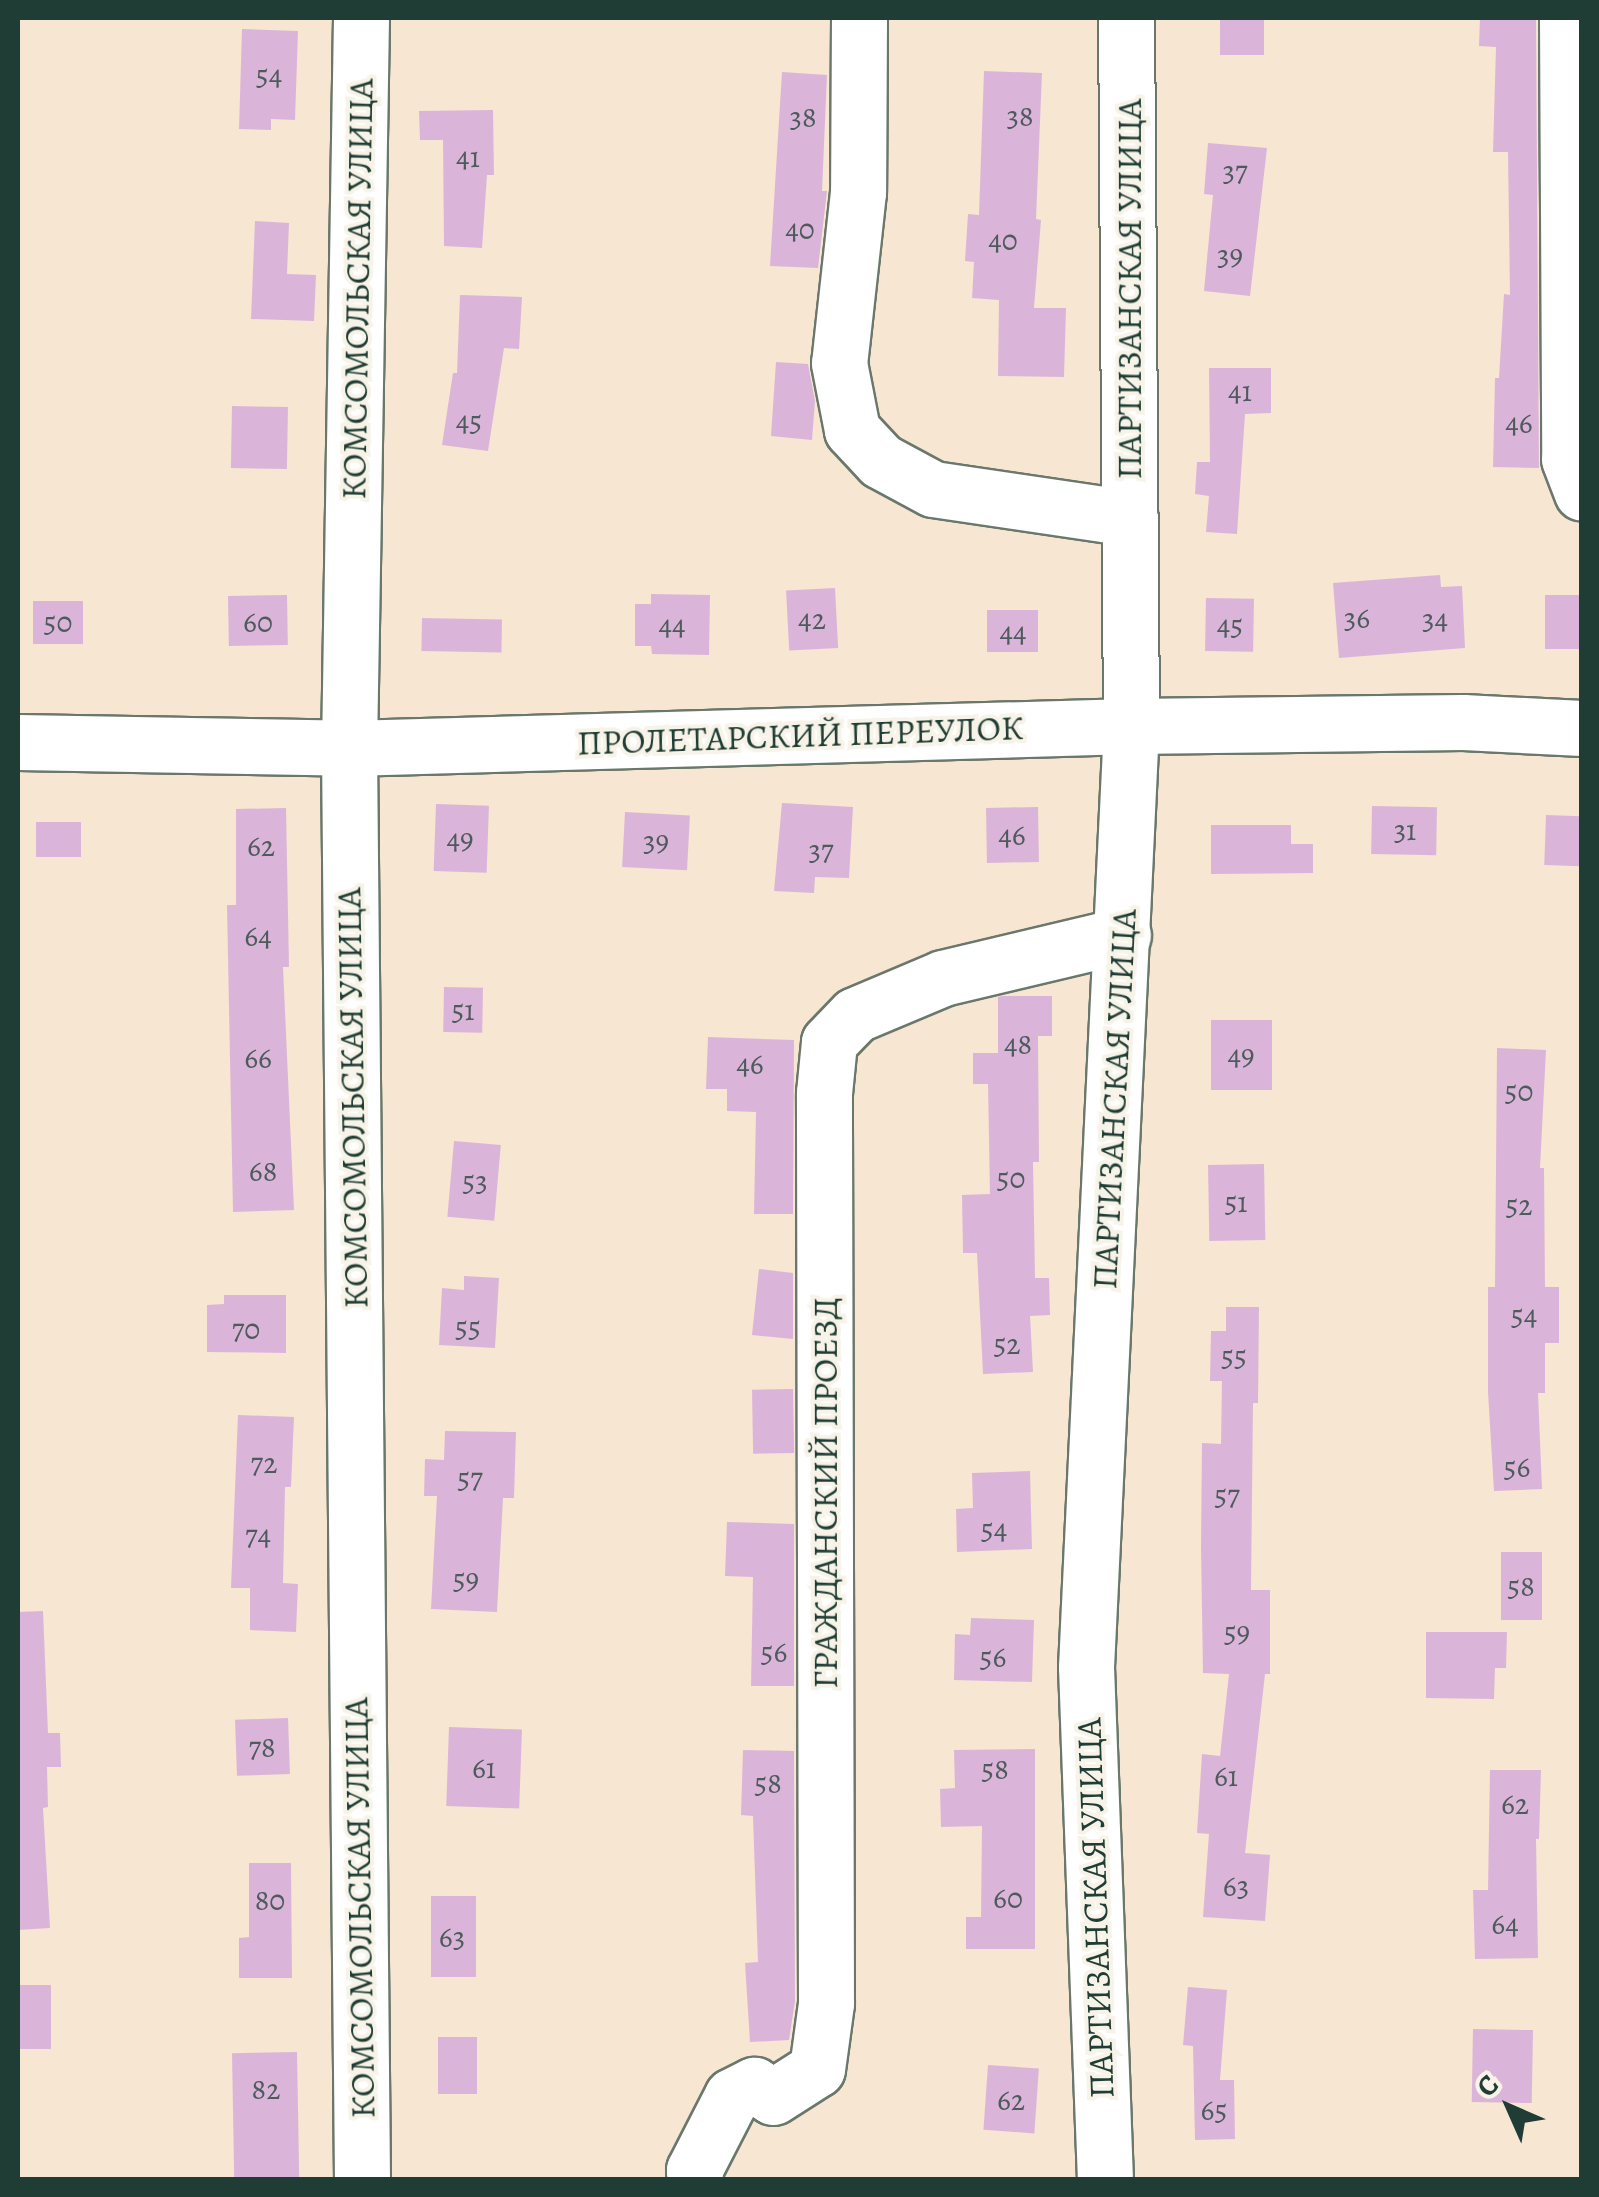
<!DOCTYPE html>
<meta charset="utf-8">
<style>
body{margin:0}
#map{position:relative;width:1599px;height:2197px;overflow:hidden;background:#f6e6d2;font-family:Alegreya,serif}
div>[style]{position:absolute}
.building>*{inset:0;background:#dbb5d9;transform-origin:0 0}
.roads{filter:drop-shadow(2px 0 #6a786b) drop-shadow(-2px 0 #6a786b) drop-shadow(0 2px #6a786b) drop-shadow(0 -2px #6a786b)}
.minor>*{height:55px;margin:-27.5px;padding:0 27.5px;transform-origin:27.5px;border-radius:27.5px;background:#fff}
span{translate:-50% -50%;white-space:nowrap;text-align:center;line-height:1.15;-webkit-text-stroke:8px #f7f3e8;paint-order:stroke}
.number-label{font-size:30px;color:#4e5b5d}
.number-label span{-webkit-text-stroke-width:0}
.street-label{font-size:35px;color:#1f3d34}
.frame{position:absolute;inset:0;border:20px solid #1f3d34;pointer-events:none}
.north{position:absolute;left:1459px;top:2057px;width:100px;height:100px;-webkit-text-stroke:8px #f7f3e8;paint-order:stroke;rotate:315deg;font-size:28px;font-weight:700;line-height:40px;text-align:center;color:#1f3d34}
.north::after{content:'';display:block;margin:auto;width:35px;height:45px;background:#1f3d34;clip-path:polygon(50% 0,100% 100%,50% 72%,0 100%)}
</style>
<div id="map">
<div class="building">
<div style="left:1220px;top:18px;width:44px;height:37px"></div>
<div style="clip-path:polygon(1480px 18px,1536px 18px,1539px 468px,1493px 467px,1495px 378px,1499px 378px,1504px 294px,1510px 295px,1508px 152px,1493px 152px,1496px 47px,1479px 46px)"></div>
<div style="clip-path:polygon(242px 29px,298px 31px,295px 120px,271px 119px,271px 130px,239px 129px)"></div>
<div style="clip-path:polygon(984px 71px,1042px 73px,1036px 219px,1041px 220px,1034px 308px,1066px 308px,1064px 377px,998px 376px,999px 300px,972px 298px,974px 262px,965px 261px,968px 214px,979px 215px)"></div>
<div style="clip-path:polygon(782px 72px,827px 75px,822px 191px,827px 191px,818px 268px,770px 266px)"></div>
<div style="clip-path:polygon(493px 110px,494px 175px,487px 175px,482px 248px,444px 246px,443px 140px,420px 140px,419px 111px)"></div>
<div style="clip-path:polygon(1208px 143px,1267px 148px,1250px 296px,1204px 291px,1213px 195px,1204px 194px)"></div>
<div style="clip-path:polygon(255px 221px,289px 223px,287px 274px,316px 275px,314px 321px,251px 319px)"></div>
<div style="clip-path:polygon(460px 295px,522px 297px,519px 349px,504px 348px,488px 451px,442px 445px,453px 373px,457px 373px)"></div>
<div style="clip-path:polygon(776px 362px,808px 364px,815px 401px,812px 440px,771px 436px)"></div>
<div style="clip-path:polygon(1209px 368px,1271px 368px,1271px 413px,1245px 414px,1237px 534px,1206px 532px,1209px 496px,1195px 494px,1197px 462px,1210px 462px)"></div>
<div style="left:232px;top:406px;width:56px;height:62px;rotate:1deg"></div>
<div style="clip-path:polygon(1440px 575px,1441px 587px,1462px 586px,1465px 648px,1339px 658px,1333px 583px)"></div>
<div style="left:835px;top:588px;width:60px;height:49px;rotate:87deg"></div>
<div style="clip-path:polygon(651px 594px,710px 595px,709px 655px,652px 654px,651px 646px,635px 646px,635px 604px,651px 604px)"></div>
<div style="left:287px;top:595px;width:50px;height:59px;rotate:89deg"></div>
<div style="left:1545px;top:595px;width:37px;height:54px"></div>
<div style="left:1206px;top:598px;width:48px;height:53px;rotate:1deg"></div>
<div style="left:33px;top:601px;width:50px;height:43px"></div>
<div style="left:1038px;top:610px;width:42px;height:51px;rotate:90deg"></div>
<div style="left:422px;top:618px;width:80px;height:33px;rotate:1deg"></div>
<div style="clip-path:polygon(782px 803px,853px 807px,849px 878px,815px 877px,814px 893px,774px 891px)"></div>
<div style="left:436px;top:804px;width:53px;height:67px;rotate:2deg"></div>
<div style="left:1372px;top:806px;width:65px;height:48px;rotate:1deg"></div>
<div style="left:1038px;top:807px;width:55px;height:52px;rotate:89deg"></div>
<div style="clip-path:polygon(286px 808px,289px 967px,283px 967px,294px 1210px,233px 1212px,227px 905px,236px 905px,236px 809px)"></div>
<div style="left:625px;top:812px;width:65px;height:55px;rotate:3deg"></div>
<div style="left:1546px;top:815px;width:36px;height:50px;rotate:2deg"></div>
<div style="left:81px;top:822px;width:35px;height:45px;rotate:90deg"></div>
<div style="clip-path:polygon(1211px 825px,1291px 825px,1291px 844px,1313px 844px,1313px 873px,1211px 874px)"></div>
<div style="left:444px;top:987px;width:39px;height:45px;rotate:1deg"></div>
<div style="clip-path:polygon(1002px 996px,1052px 996px,1052px 1036px,1038px 1036px,1039px 1162px,1033px 1162px,1035px 1278px,1049px 1278px,1050px 1315px,1030px 1316px,1033px 1372px,983px 1374px,977px 1253px,963px 1253px,962px 1195px,990px 1194px,988px 1084px,973px 1084px,973px 1053px,998px 1053px,998px 997px)"></div>
<div style="left:1211px;top:1020px;width:61px;height:70px"></div>
<div style="clip-path:polygon(708px 1037px,794px 1040px,793px 1214px,754px 1214px,756px 1112px,727px 1111px,727px 1089px,706px 1089px)"></div>
<div style="clip-path:polygon(1497px 1048px,1546px 1050px,1540px 1168px,1544px 1168px,1545px 1287px,1559px 1287px,1559px 1343px,1545px 1343px,1545px 1393px,1538px 1393px,1542px 1489px,1494px 1491px,1488px 1392px,1488px 1287px,1495px 1287px)"></div>
<div style="left:454px;top:1141px;width:47px;height:76px;rotate:5deg"></div>
<div style="left:1264px;top:1164px;width:76px;height:56px;rotate:89deg"></div>
<div style="clip-path:polygon(759px 1269px,793px 1273px,793px 1339px,752px 1335px)"></div>
<div style="clip-path:polygon(464px 1276px,499px 1278px,495px 1348px,439px 1345px,442px 1288px,464px 1290px)"></div>
<div style="clip-path:polygon(224px 1295px,286px 1295px,286px 1353px,207px 1352px,207px 1305px,224px 1304px)"></div>
<div style="clip-path:polygon(1226px 1307px,1259px 1307px,1258px 1403px,1253px 1403px,1251px 1590px,1270px 1590px,1270px 1674px,1265px 1674px,1245px 1853px,1270px 1855px,1265px 1921px,1203px 1917px,1209px 1834px,1197px 1833px,1202px 1754px,1220px 1756px,1229px 1674px,1203px 1673px,1201px 1547px,1202px 1443px,1221px 1444px,1222px 1381px,1210px 1381px,1211px 1331px,1226px 1331px)"></div>
<div style="left:793px;top:1389px;width:64px;height:41px;rotate:89deg"></div>
<div style="clip-path:polygon(238px 1415px,294px 1417px,291px 1487px,285px 1487px,283px 1583px,298px 1584px,296px 1632px,250px 1630px,250px 1588px,231px 1588px)"></div>
<div style="clip-path:polygon(445px 1431px,516px 1432px,514px 1498px,503px 1498px,497px 1612px,431px 1609px,437px 1496px,424px 1496px,425px 1459px,444px 1460px)"></div>
<div style="clip-path:polygon(1030px 1471px,1032px 1549px,957px 1552px,956px 1509px,973px 1508px,972px 1473px)"></div>
<div style="clip-path:polygon(727px 1522px,794px 1524px,794px 1686px,751px 1686px,753px 1577px,725px 1576px)"></div>
<div style="left:1501px;top:1552px;width:41px;height:68px"></div>
<div style="clip-path:polygon(43px 1611px,48px 1733px,60px 1733px,61px 1767px,47px 1767px,48px 1807px,43px 1808px,50px 1928px,18px 1930px,18px 1612px)"></div>
<div style="clip-path:polygon(971px 1618px,1034px 1620px,1032px 1682px,954px 1680px,955px 1634px,970px 1635px)"></div>
<div style="clip-path:polygon(1426px 1632px,1507px 1632px,1506px 1668px,1495px 1668px,1494px 1699px,1426px 1698px)"></div>
<div style="left:288px;top:1718px;width:56px;height:53px;rotate:88deg"></div>
<div style="left:449px;top:1727px;width:73px;height:79px;rotate:2deg"></div>
<div style="clip-path:polygon(1035px 1749px,1035px 1949px,966px 1949px,966px 1917px,981px 1917px,982px 1826px,941px 1827px,940px 1789px,955px 1788px,954px 1750px)"></div>
<div style="clip-path:polygon(743px 1750px,794px 1751px,795px 2001px,789px 2040px,750px 2042px,745px 1963px,758px 1962px,753px 1816px,741px 1815px)"></div>
<div style="clip-path:polygon(1490px 1770px,1541px 1770px,1539px 1839px,1536px 1839px,1538px 1958px,1475px 1959px,1473px 1890px,1488px 1890px)"></div>
<div style="clip-path:polygon(249px 1863px,291px 1863px,292px 1978px,239px 1978px,239px 1938px,249px 1937px)"></div>
<div style="left:431px;top:1896px;width:45px;height:81px"></div>
<div style="left:18px;top:1985px;width:33px;height:64px"></div>
<div style="clip-path:polygon(1188px 1987px,1227px 1990px,1220px 2080px,1234px 2080px,1235px 2139px,1195px 2140px,1193px 2046px,1183px 2045px)"></div>
<div style="left:1473px;top:2029px;width:60px;height:73px;rotate:1deg"></div>
<div style="left:438px;top:2037px;width:39px;height:57px"></div>
<div style="left:297px;top:2052px;width:128px;height:65px;rotate:89deg"></div>
<div style="left:988px;top:2065px;width:51px;height:65px;rotate:4deg"></div>
</div>
<div class="roads">
<div class="minor">
<div style="left:361px;top:18px;width:730px;rotate:90.94deg"></div>
<div style="left:349px;top:748px;width:1432px;rotate:89.48deg"></div>
<div style="left:859px;top:18px;width:174px;rotate:90.3deg"></div>
<div style="left:858px;top:192px;width:172px;rotate:96.3deg"></div>
<div style="left:839px;top:363px;width:68px;rotate:79deg"></div>
<div style="left:852px;top:430px;width:42px;rotate:46.9deg"></div>
<div style="left:881px;top:461px;width:59px;rotate:28.3deg"></div>
<div style="left:933px;top:489px;width:199px;rotate:8.4deg"></div>
<div style="left:1567px;top:18px;width:441px;rotate:89.7deg"></div>
<div style="left:1569px;top:459px;width:36px;rotate:69deg"></div>
<div style="left:18px;top:742px;width:331px;rotate:1deg"></div>
<div style="left:349px;top:748px;width:782px;rotate:-1.61deg"></div>
<div style="left:1131px;top:726px;width:332px;rotate:-0.7deg"></div>
<div style="left:1463px;top:722px;width:119px;rotate:2.9deg"></div>
<div style="left:695px;top:2180px;width:10px;rotate:-96deg"></div>
<div style="left:694px;top:2170px;width:83px;rotate:-62.8deg"></div>
<div style="left:732px;top:2096px;width:25px;rotate:-27deg"></div>
<div style="left:754px;top:2085px;width:22px;rotate:32deg"></div>
<div style="left:773px;top:2097px;width:52px;rotate:-32.5deg"></div>
<div style="left:817px;top:2069px;width:67px;rotate:-82.2deg"></div>
<div style="left:826px;top:2003px;width:910px;rotate:-90.13deg"></div>
<div style="left:824px;top:1093px;width:51px;rotate:-84.4deg"></div>
<div style="left:829px;top:1042px;width:37px;rotate:-46deg"></div>
<div style="left:855px;top:1015px;width:95px;rotate:-22.8deg"></div>
<div style="left:943px;top:978px;width:185px;rotate:-13.4deg"></div>
<div style="left:1105px;top:2180px;width:513px;rotate:-92.12deg"></div>
<div style="left:1086px;top:1667px;width:942px;rotate:-87.26deg"></div>
<div style="left:1131px;top:726px;width:708px;rotate:-90.4deg"></div>
</div>
</div>
<div class="number-label">
<span style="left:269px;top:75px">54</span>
<span style="left:1020px;top:116px">38</span>
<span style="left:803px;top:117px">38</span>
<span style="left:468px;top:157px">41</span>
<span style="left:1235px;top:171px">37</span>
<span style="left:800px;top:229px">40</span>
<span style="left:1003px;top:240px">40</span>
<span style="left:1230px;top:255px">39</span>
<span style="left:1240px;top:391px">41</span>
<span style="left:469px;top:421px">45</span>
<span style="left:1519px;top:423px">46</span>
<span style="left:1357px;top:618px">36</span>
<span style="left:812px;top:619px">42</span>
<span style="left:1435px;top:619px">34</span>
<span style="left:58px;top:622px">50</span>
<span style="left:258px;top:622px">60</span>
<span style="left:672px;top:625px">44</span>
<span style="left:1230px;top:625px">45</span>
<span style="left:1013px;top:632px">44</span>
<span style="left:1405px;top:830px">31</span>
<span style="left:1012px;top:835px">46</span>
<span style="left:460px;top:839px">49</span>
<span style="left:656px;top:841px">39</span>
<span style="left:261px;top:846px">62</span>
<span style="left:821px;top:850px">37</span>
<span style="left:258px;top:936px">64</span>
<span style="left:463px;top:1010px">51</span>
<span style="left:1018px;top:1044px">48</span>
<span style="left:1241px;top:1055px">49</span>
<span style="left:258px;top:1058px">66</span>
<span style="left:750px;top:1064px">46</span>
<span style="left:1519px;top:1091px">50</span>
<span style="left:263px;top:1171px">68</span>
<span style="left:1011px;top:1178px">50</span>
<span style="left:475px;top:1181px">53</span>
<span style="left:1236px;top:1202px">51</span>
<span style="left:1519px;top:1205px">52</span>
<span style="left:1524px;top:1315px">54</span>
<span style="left:468px;top:1327px">55</span>
<span style="left:246px;top:1329px">70</span>
<span style="left:1007px;top:1344px">52</span>
<span style="left:1234px;top:1356px">55</span>
<span style="left:264px;top:1463px">72</span>
<span style="left:1517px;top:1467px">56</span>
<span style="left:470px;top:1478px">57</span>
<span style="left:1227px;top:1495px">57</span>
<span style="left:994px;top:1529px">54</span>
<span style="left:258px;top:1535px">74</span>
<span style="left:466px;top:1579px">59</span>
<span style="left:1521px;top:1586px">58</span>
<span style="left:1237px;top:1632px">59</span>
<span style="left:774px;top:1652px">56</span>
<span style="left:993px;top:1657px">56</span>
<span style="left:262px;top:1747px">78</span>
<span style="left:484px;top:1768px">61</span>
<span style="left:995px;top:1769px">58</span>
<span style="left:1226px;top:1776px">61</span>
<span style="left:768px;top:1783px">58</span>
<span style="left:1515px;top:1804px">62</span>
<span style="left:1236px;top:1886px">63</span>
<span style="left:1008px;top:1898px">60</span>
<span style="left:270px;top:1900px">80</span>
<span style="left:1505px;top:1924px">64</span>
<span style="left:452px;top:1937px">63</span>
<span style="left:266px;top:2089px">82</span>
<span style="left:1011px;top:2100px">62</span>
<span style="left:1214px;top:2110px">65</span>
</div>
<div class="street-label">
<span style="left:357px;top:289px;rotate:-89deg">КОМСОМОЛЬСКАЯ УЛИЦА</span>
<span style="left:1129px;top:289px;rotate:-90deg">ПАРТИЗАНСКАЯ УЛИЦА</span>
<span style="left:800px;top:735px;rotate:-2deg">ПРОЛЕТАРСКИЙ ПЕРЕУЛОК</span>
<span style="left:352px;top:1098px;rotate:-91deg">КОМСОМОЛЬСКАЯ УЛИЦА</span>
<span style="left:1114px;top:1099px;rotate:-87deg">ПАРТИЗАНСКАЯ УЛИЦА</span>
<span style="left:825px;top:1493px;rotate:-90deg">ГРАЖДАНСКИЙ ПРОЕЗД</span>
<span style="left:359px;top:1908px;rotate:-91deg">КОМСОМОЛЬСКАЯ УЛИЦА</span>
<span style="left:1095px;top:1908px;rotate:-92deg">ПАРТИЗАНСКАЯ УЛИЦА</span>
</div>
<div class="frame"></div>
<div class="north">С</div>
</div>
